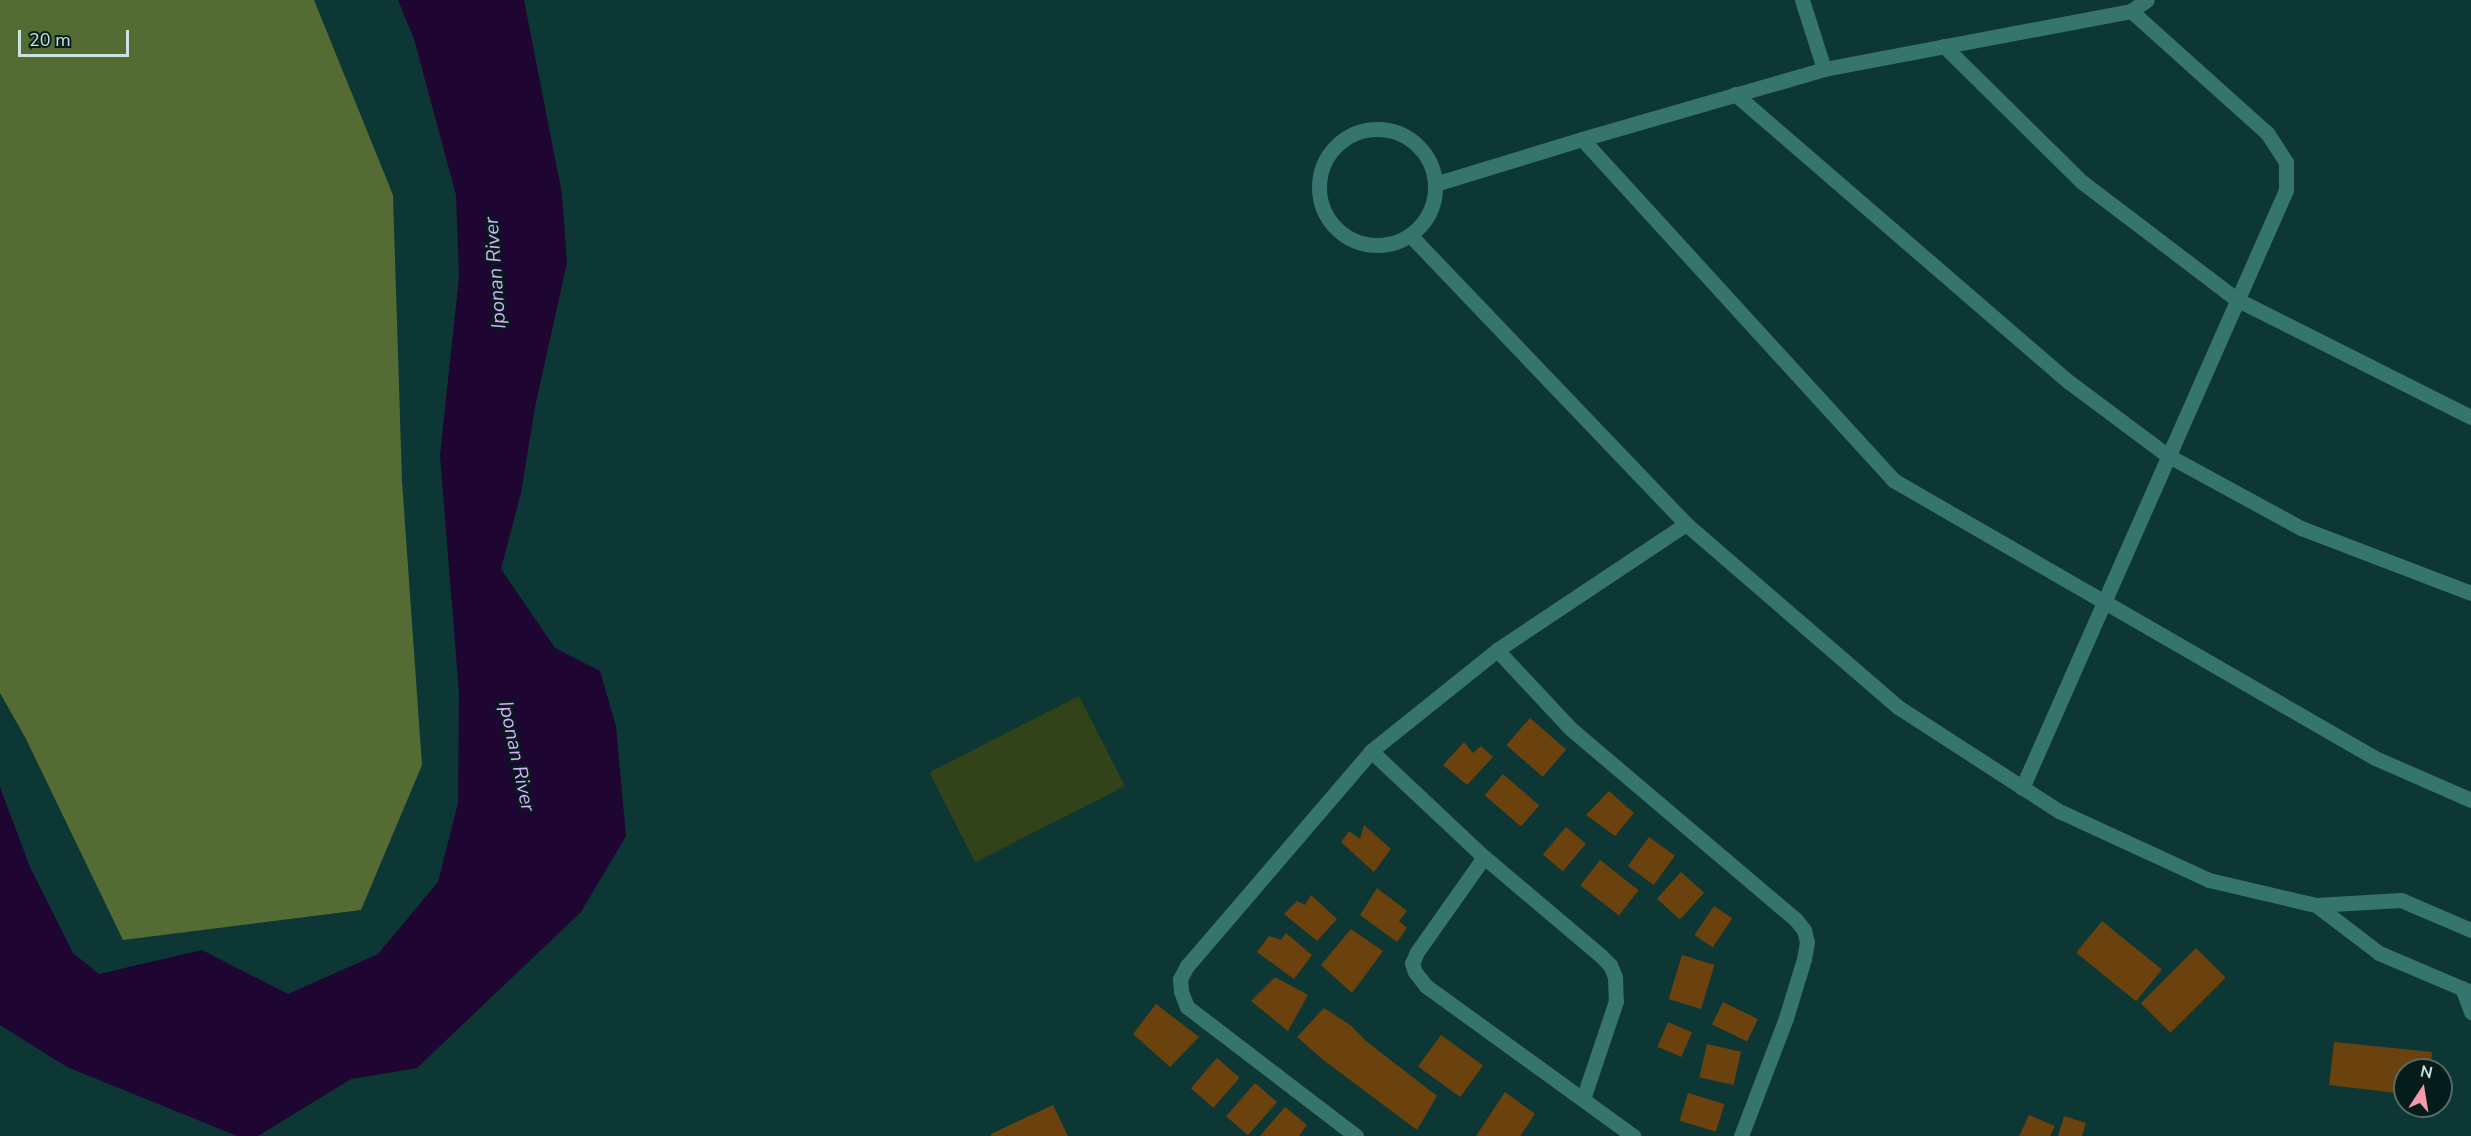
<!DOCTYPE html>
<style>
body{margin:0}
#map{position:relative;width:2471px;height:1136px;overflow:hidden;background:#0d3734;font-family:"Nunito Sans",sans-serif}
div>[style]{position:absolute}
.green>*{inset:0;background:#324219;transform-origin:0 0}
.forest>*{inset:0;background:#546b33}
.water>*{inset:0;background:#1f0532}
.building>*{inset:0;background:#6b420d;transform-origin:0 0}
.minor>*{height:15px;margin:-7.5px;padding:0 7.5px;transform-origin:7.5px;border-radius:7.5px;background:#36746e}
.minor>.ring{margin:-7.5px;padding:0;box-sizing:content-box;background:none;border:15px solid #36746e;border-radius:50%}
span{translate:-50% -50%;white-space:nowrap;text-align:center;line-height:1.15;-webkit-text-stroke:5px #061c1a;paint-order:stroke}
.water-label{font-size:20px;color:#d6aefc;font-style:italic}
.north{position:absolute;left:2393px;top:1058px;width:60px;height:60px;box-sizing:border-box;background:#061c1a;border:2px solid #546c69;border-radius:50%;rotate:12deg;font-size:16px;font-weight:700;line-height:24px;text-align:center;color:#c9e4e0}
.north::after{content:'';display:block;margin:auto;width:21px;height:27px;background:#f39aab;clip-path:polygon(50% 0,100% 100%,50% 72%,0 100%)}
.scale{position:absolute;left:18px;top:30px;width:111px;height:27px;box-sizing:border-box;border:3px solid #c9e4e0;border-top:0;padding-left:8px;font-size:18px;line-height:21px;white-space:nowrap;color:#c9e4e0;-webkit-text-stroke:4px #061c1a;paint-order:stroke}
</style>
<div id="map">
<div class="green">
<div style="left:1079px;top:696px;width:101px;height:168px;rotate:63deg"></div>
</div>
<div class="forest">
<div style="clip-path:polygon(0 0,314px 0,393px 195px,402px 481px,422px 765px,361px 910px,123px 940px,26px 739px,0 693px)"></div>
</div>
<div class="water">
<div style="clip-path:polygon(398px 0,524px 0,562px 194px,567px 263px,535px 407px,521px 493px,501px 569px,555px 648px,600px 671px,616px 726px,626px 836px,581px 912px,417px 1068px,351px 1079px,258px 1136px,237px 1136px,67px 1067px,0 1025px,0 787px,30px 867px,73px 953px,99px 974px,202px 950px,288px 994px,378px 954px,438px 882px,458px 803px,459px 693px,440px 455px,459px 277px,456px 195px,414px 39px)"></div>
</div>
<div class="building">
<div style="left:1530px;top:718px;width:48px;height:36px;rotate:41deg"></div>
<div style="clip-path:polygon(1464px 742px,1473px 753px,1481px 746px,1493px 757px,1467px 785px,1443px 765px)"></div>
<div style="left:1503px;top:774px;width:48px;height:28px;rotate:41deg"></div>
<div style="clip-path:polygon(1609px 791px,1634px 813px,1615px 836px,1586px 815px)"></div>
<div style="clip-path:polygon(1364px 825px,1391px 849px,1374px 872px,1341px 842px,1349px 831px,1360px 839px)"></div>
<div style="left:1566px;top:827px;width:26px;height:36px;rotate:40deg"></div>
<div style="left:1649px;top:837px;width:32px;height:36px;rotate:36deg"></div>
<div style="left:1600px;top:860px;width:49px;height:32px;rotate:38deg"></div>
<div style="left:1681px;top:872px;width:31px;height:36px;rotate:42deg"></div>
<div style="clip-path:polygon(1377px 888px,1407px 911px,1399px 921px,1407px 928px,1397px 942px,1360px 915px)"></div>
<div style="clip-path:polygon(1311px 895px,1337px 919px,1317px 941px,1284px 914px,1297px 901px,1305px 905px)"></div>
<div style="left:1714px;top:906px;width:22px;height:35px;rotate:34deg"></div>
<div style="left:2102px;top:921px;width:77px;height:41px;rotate:39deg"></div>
<div style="clip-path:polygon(1351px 929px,1383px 951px,1352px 993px,1321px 965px)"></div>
<div style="clip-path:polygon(1286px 933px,1312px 955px,1294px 979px,1257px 952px,1269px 936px,1281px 940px)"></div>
<div style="left:2196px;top:948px;width:42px;height:78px;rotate:45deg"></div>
<div style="left:1682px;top:955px;width:34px;height:46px;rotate:17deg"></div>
<div style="clip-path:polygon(1275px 977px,1308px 995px,1288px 1031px,1251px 1001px)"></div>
<div style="left:1723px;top:1002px;width:39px;height:25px;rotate:26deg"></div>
<div style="clip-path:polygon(1156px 1004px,1199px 1037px,1170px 1067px,1133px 1034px)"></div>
<div style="clip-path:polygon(1324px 1008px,1350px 1025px,1366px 1041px,1437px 1096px,1417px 1130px,1322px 1059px,1297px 1037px)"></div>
<div style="left:1668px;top:1022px;width:26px;height:27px;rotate:23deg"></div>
<div style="left:1441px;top:1035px;width:52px;height:39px;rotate:36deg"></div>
<div style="clip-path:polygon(2334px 1042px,2432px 1052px,2430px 1070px,2405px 1070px,2405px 1094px,2329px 1085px)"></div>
<div style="left:1707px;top:1044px;width:35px;height:34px;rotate:13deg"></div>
<div style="left:1217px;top:1058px;width:30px;height:40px;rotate:41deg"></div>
<div style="left:1255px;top:1083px;width:29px;height:44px;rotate:41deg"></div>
<div style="clip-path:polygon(1505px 1092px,1535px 1114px,1520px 1136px,1476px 1136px)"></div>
<div style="left:1688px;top:1093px;width:38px;height:29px;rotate:17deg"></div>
<div style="clip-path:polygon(1053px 1105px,1068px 1136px,991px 1136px,991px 1134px)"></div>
<div style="clip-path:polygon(1285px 1107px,1307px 1125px,1299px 1136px,1260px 1136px)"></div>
<div style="clip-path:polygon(2029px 1115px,2055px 1126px,2050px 1136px,2019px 1136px)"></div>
<div style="clip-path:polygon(2064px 1116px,2086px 1123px,2082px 1136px,2058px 1136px)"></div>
</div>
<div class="minor">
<div style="left:1802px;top:0;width:72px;rotate:72.3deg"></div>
<div style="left:1944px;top:46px;width:194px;rotate:44.6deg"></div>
<div style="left:2082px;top:182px;width:193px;rotate:37.2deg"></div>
<div style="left:2236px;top:299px;width:263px;rotate:26.7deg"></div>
<div style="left:1735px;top:94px;width:441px;rotate:40.8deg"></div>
<div style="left:2069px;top:382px;width:122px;rotate:36.7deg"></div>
<div style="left:2167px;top:455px;width:153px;rotate:28.6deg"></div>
<div style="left:2301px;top:528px;width:182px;rotate:20.9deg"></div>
<div class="ring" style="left:1319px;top:129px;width:101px;height:101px"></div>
<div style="left:1582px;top:139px;width:462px;rotate:47.6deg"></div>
<div style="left:1893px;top:480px;width:556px;rotate:29.97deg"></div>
<div style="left:2375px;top:758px;width:105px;rotate:23.6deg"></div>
<div style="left:1435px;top:184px;width:154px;rotate:-17deg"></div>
<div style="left:1582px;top:139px;width:252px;rotate:-16.1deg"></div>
<div style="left:1824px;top:69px;width:312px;rotate:-10.7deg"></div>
<div style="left:2131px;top:11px;width:19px;rotate:-35deg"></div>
<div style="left:1410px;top:235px;width:400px;rotate:46.3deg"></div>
<div style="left:1686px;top:524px;width:280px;rotate:40.8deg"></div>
<div style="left:1898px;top:707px;width:192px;rotate:32.9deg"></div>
<div style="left:2059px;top:811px;width:165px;rotate:24.7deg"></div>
<div style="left:2209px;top:880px;width:110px;rotate:13.2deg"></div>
<div style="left:2316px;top:905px;width:85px;rotate:-3.4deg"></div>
<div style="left:2401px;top:900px;width:76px;rotate:23.2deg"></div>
<div style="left:1497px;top:650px;width:108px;rotate:46.9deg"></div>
<div style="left:1571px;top:729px;width:295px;rotate:40.3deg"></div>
<div style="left:1796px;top:920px;width:13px;rotate:51deg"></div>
<div style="left:1804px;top:930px;width:12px;rotate:76deg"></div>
<div style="left:1807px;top:942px;width:17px;rotate:100deg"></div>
<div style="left:1804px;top:959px;width:62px;rotate:107deg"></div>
<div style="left:1786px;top:1018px;width:126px;rotate:110.9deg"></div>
<div style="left:1371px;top:751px;width:155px;rotate:43.2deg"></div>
<div style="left:1484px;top:857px;width:116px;rotate:125.2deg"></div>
<div style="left:1417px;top:952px;width:12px;rotate:114deg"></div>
<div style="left:1412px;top:963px;width:9px;rotate:72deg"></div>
<div style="left:1415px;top:972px;width:18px;rotate:52deg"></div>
<div style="left:1426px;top:986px;width:256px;rotate:35.9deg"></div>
<div style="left:2022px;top:788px;width:654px;rotate:-66.18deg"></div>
<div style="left:2286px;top:190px;width:28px;rotate:-90deg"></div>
<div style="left:2286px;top:162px;width:35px;rotate:-123deg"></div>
<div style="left:2267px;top:133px;width:183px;rotate:-138.1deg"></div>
<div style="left:1484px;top:857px;width:153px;rotate:40.2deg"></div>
<div style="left:1601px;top:956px;width:13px;rotate:45deg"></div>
<div style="left:1610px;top:965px;width:13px;rotate:67deg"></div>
<div style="left:1615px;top:977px;width:24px;rotate:88deg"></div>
<div style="left:1616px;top:1001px;width:103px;rotate:108.6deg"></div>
<div style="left:2316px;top:905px;width:79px;rotate:37.3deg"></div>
<div style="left:2379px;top:953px;width:100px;rotate:23deg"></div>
<div style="left:2462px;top:988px;width:26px;rotate:69deg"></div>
<div style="left:1356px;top:1136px;width:213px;rotate:-142.6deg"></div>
<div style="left:1187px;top:1007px;width:17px;rotate:-111deg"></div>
<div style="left:1181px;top:991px;width:12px;rotate:-95deg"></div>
<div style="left:1180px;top:979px;width:15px;rotate:-62deg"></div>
<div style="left:1187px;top:966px;width:283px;rotate:-49.4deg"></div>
<div style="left:1371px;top:751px;width:161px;rotate:-38.7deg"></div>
<div style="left:1497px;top:650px;width:227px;rotate:-33.7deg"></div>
</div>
<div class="water-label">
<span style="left:495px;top:273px;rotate:-94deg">Iponan River</span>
<span style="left:517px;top:756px;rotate:78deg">Iponan River</span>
</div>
<div class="north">N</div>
<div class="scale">20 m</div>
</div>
